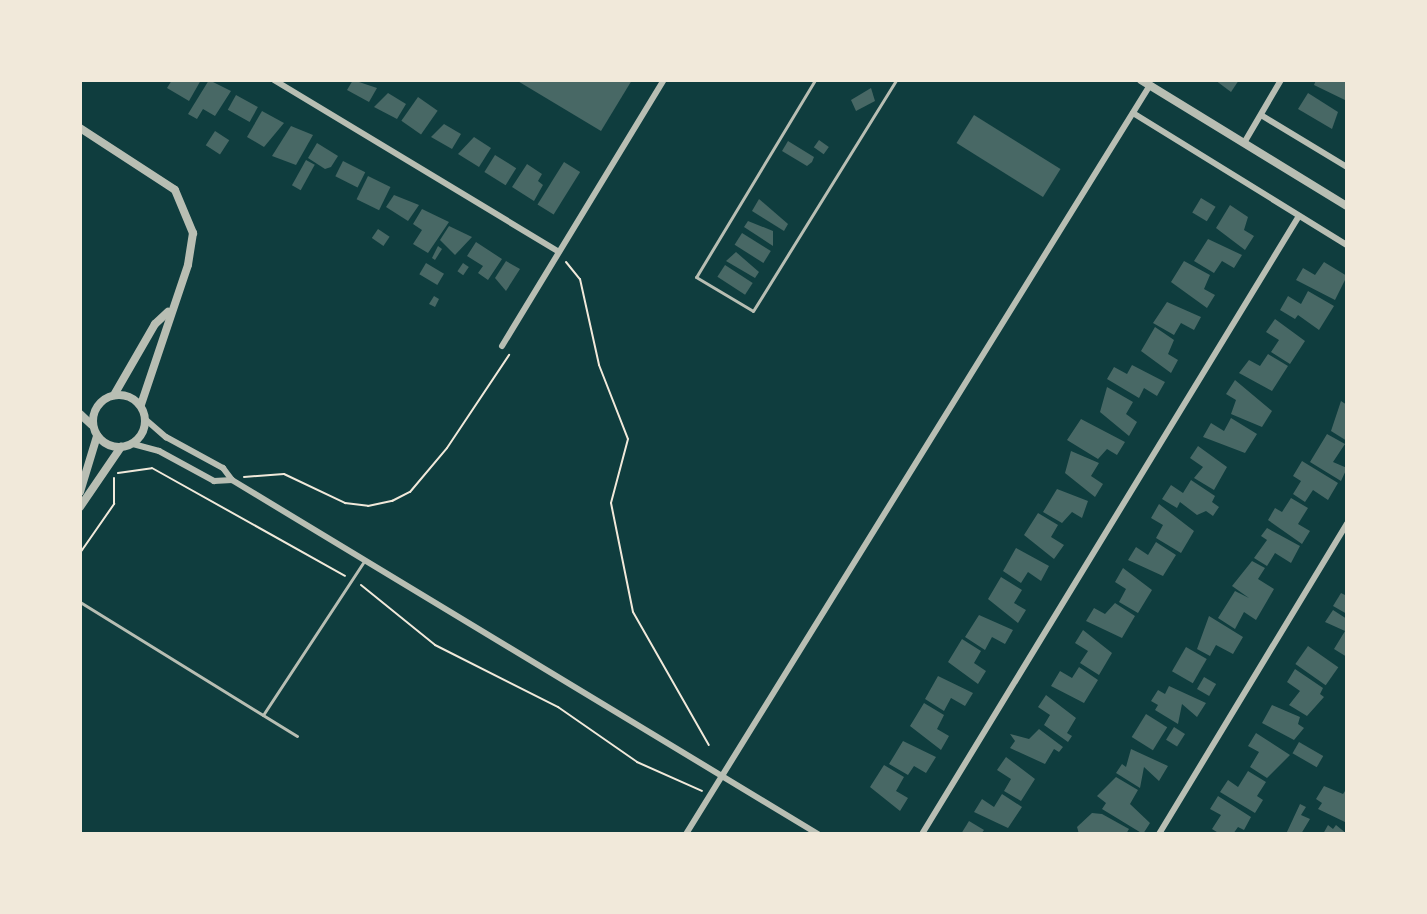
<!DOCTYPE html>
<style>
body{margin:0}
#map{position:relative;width:1427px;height:914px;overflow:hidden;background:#0f3d3e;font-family:Manrope,sans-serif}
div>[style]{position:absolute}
.building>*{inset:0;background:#486865;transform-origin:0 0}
.path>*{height:2px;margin:-1px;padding:0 1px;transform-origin:1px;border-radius:1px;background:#f1e9da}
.service>*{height:3px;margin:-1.5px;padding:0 1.5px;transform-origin:1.5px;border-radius:1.5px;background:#b8beb3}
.minor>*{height:6px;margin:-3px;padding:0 3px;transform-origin:3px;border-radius:3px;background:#b8beb3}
.tertiary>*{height:8px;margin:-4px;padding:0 4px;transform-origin:4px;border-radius:4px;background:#b8beb3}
.tertiary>.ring{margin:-4px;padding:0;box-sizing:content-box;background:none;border:8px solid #b8beb3;border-radius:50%}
span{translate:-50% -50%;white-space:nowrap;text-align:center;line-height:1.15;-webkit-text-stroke:8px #f1e9da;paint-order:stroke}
.frame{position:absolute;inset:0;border:82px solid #f1e9da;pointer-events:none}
</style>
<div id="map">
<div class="building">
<div style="clip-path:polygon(172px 80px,201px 80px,189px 101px,167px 88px)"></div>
<div style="clip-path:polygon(209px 80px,231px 91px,215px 116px,203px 109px,197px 119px,188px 114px)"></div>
<div style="clip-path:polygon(353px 80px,377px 88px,369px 102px,347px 90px)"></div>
<div style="clip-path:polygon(516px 80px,632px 80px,601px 131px)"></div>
<div style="clip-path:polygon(1215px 80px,1239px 80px,1231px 92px)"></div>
<div style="clip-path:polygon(1316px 80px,1347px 80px,1347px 101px,1314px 85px)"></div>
<div style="clip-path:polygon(871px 88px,875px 101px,856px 111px,851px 100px)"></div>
<div style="clip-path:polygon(388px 93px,406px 104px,397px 119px,374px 107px)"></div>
<div style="clip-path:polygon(1308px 93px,1338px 112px,1332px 129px,1298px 109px)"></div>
<div style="left:236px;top:95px;width:25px;height:17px;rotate:29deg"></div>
<div style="left:418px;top:97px;width:24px;height:29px;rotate:35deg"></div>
<div style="clip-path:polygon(262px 111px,284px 123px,264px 147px,247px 137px)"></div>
<div style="left:974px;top:115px;width:102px;height:33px;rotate:32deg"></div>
<div style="clip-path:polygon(444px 124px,461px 134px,452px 149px,431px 137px)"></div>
<div style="clip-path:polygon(291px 126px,313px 135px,296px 165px,272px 156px)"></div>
<div style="left:215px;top:131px;width:17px;height:17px;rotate:33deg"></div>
<div style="clip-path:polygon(474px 137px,491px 148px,479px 167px,458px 154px)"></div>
<div style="left:819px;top:140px;width:12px;height:9px;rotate:35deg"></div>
<div style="clip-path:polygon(788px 141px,814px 157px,812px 162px,807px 166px,782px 151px)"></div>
<div style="clip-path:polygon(317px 143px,338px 156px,331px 167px,325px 169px,308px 158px)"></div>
<div style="left:495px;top:155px;width:25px;height:20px;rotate:32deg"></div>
<div style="left:306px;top:160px;width:10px;height:29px;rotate:29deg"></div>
<div style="left:343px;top:161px;width:25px;height:17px;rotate:27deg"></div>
<div style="left:564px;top:162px;width:19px;height:50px;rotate:32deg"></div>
<div style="clip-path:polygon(527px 164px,542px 174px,538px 181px,543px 185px,534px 201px,512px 187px)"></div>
<div style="left:368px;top:176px;width:25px;height:26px;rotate:26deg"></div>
<div style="clip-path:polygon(394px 195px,419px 205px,408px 221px,386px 207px)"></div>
<div style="left:1201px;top:198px;width:17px;height:17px;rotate:31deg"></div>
<div style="clip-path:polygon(759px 199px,788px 224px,784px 231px,752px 211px)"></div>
<div style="clip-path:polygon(1230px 205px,1248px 217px,1244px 230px,1254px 236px,1245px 250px,1216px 228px)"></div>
<div style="clip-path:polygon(422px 209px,449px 222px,428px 253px,413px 244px,422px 230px,413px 224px)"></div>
<div style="clip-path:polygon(748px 221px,773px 231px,773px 246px,744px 227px)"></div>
<div style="clip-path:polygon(449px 226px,472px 237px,455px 255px,440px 240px)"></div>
<div style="left:378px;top:229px;width:14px;height:11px;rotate:34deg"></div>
<div style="left:742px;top:233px;width:34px;height:14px;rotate:32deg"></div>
<div style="clip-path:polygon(1208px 239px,1242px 255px,1234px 268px,1222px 261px,1214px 273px,1194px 261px)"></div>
<div style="clip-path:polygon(476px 242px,502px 259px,488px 280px,478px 273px,483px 266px,467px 256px)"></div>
<div style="clip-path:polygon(438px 246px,442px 249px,435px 260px,432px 258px)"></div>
<div style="clip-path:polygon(736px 252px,759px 272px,755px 278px,726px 261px)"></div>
<div style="clip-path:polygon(506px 261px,520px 269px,506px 291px,495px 278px)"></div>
<div style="clip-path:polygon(1184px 261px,1210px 275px,1204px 289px,1215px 295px,1207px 308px,1171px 282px)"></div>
<div style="clip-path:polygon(1324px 262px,1347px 276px,1335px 300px,1296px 280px,1303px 268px,1315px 275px)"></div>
<div style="left:426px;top:263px;width:21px;height:13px;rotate:31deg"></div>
<div style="left:463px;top:263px;width:7px;height:10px;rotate:34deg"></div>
<div style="left:725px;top:265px;width:33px;height:14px;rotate:33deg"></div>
<div style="clip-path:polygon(1308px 291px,1334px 306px,1319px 330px,1298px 315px,1295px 319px,1280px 310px,1288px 296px,1301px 304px)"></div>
<div style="clip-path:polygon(434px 296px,439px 299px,435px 307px,429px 304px)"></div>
<div style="clip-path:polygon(1167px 302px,1201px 317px,1194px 330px,1181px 323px,1174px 335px,1153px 323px)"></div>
<div style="clip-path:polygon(1275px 319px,1305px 341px,1290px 364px,1271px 352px,1279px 340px,1266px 332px)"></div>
<div style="clip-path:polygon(1155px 327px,1174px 340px,1168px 354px,1178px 360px,1171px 373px,1141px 351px)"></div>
<div style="clip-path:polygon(1268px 354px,1288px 366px,1272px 391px,1239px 373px,1249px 360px,1260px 366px)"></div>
<div style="clip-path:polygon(1132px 365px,1165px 382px,1157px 396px,1144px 388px,1139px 398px,1107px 379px,1114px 367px,1127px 374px)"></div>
<div style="clip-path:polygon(1235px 380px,1272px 411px,1262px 427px,1231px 414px,1236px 400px,1226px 394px)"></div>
<div style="clip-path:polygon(1107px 387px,1133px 402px,1126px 414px,1137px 422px,1129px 436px,1100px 412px)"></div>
<div style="clip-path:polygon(1341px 401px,1347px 405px,1347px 441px,1331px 431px)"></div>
<div style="clip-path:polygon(1231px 418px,1257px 434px,1245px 453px,1203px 437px,1211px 423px,1224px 431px)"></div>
<div style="clip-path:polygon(1081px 419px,1125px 442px,1117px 455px,1107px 449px,1098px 459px,1067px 440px)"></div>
<div style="clip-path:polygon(1327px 434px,1345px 444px,1333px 462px,1347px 468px,1341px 481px,1310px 462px)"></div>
<div style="clip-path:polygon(1198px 446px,1227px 467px,1214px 490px,1194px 478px,1203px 467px,1190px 458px)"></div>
<div style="clip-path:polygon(1071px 451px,1099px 463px,1091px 476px,1103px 484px,1095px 497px,1065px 473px)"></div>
<div style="clip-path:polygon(1302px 461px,1338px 483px,1328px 500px,1313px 490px,1305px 502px,1293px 494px,1301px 481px,1293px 476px)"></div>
<div style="clip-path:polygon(1191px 480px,1215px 496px,1212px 502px,1219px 507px,1213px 516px,1206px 511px,1197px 515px,1180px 502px,1177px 508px,1162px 499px,1171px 485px,1183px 493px)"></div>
<div style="clip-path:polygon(1057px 489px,1088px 501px,1082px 518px,1072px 512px,1062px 523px,1043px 512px)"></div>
<div style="clip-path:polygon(1291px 498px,1308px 508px,1298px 524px,1310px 531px,1302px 544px,1268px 520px,1275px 508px,1282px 512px)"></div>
<div style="clip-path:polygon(1159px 504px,1194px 531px,1181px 553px,1156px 538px,1163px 525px,1151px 518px)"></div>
<div style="clip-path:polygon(1038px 513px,1058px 525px,1051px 537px,1064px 545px,1054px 559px,1024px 535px)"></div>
<div style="clip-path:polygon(1267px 528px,1300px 546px,1291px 563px,1275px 553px,1267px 566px,1254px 558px,1267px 540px,1261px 536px)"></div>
<div style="clip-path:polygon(1156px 542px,1176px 555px,1163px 576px,1128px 560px,1136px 547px,1148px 555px)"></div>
<div style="clip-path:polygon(1016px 548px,1049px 566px,1041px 581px,1028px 572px,1021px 583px,1003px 571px)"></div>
<div style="clip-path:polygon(1252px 561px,1265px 568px,1258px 579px,1274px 589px,1256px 620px,1244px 612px,1235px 629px,1218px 618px,1235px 591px,1249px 598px,1232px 586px)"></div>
<div style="clip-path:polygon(1123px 568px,1152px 590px,1138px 613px,1119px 602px,1126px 589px,1115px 582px)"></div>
<div style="clip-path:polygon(1001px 577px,1022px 590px,1014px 603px,1026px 610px,1018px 623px,988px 599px)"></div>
<div style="clip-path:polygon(1341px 593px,1347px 596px,1347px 614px,1333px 606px)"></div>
<div style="clip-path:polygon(1115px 603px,1135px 616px,1122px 638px,1086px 621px,1094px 608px,1105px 614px)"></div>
<div style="clip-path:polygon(1333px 610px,1347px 619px,1347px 657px,1334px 649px,1345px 631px,1325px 622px)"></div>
<div style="clip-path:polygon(979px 615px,1013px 630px,1005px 644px,992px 637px,985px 650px,965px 637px)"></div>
<div style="clip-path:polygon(1209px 616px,1243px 637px,1233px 654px,1216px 645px,1210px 656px,1197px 649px)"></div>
<div style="clip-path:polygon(1083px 630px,1112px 653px,1099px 675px,1080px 663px,1088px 651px,1075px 643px)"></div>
<div style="clip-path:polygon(962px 639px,981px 651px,974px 663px,986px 671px,978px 684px,948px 662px)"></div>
<div style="left:1308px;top:646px;width:37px;height:22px;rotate:35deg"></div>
<div style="left:1186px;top:647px;width:24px;height:28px;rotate:30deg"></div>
<div style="clip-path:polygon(1079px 667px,1098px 680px,1084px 703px,1051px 686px,1060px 671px,1072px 678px)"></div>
<div style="clip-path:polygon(1295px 669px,1323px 688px,1320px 694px,1324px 697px,1307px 716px,1289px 705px,1300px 691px,1287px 682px)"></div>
<div style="clip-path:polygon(938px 676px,973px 693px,965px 706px,951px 698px,944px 711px,925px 699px)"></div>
<div style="left:1204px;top:677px;width:14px;height:14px;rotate:30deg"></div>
<div style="clip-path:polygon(1169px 686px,1206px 703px,1197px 717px,1182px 704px,1178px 724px,1155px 710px,1158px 705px,1151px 701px,1158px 690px,1165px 694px)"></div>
<div style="clip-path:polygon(1046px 695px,1076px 718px,1067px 733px,1072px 736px,1068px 742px,1044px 725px,1050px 715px,1038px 707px)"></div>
<div style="clip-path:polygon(924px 703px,944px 715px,937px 729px,949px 736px,941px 750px,910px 726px)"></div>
<div style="clip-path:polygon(1272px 705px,1300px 717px,1298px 724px,1304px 728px,1294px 740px,1262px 723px)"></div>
<div style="left:1146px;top:714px;width:25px;height:27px;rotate:32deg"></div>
<div style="left:1174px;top:727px;width:13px;height:15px;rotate:32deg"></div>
<div style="clip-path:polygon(1039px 729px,1063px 747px,1059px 752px,1054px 749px,1045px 764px,1010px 748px,1015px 741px,1010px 734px,1029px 739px)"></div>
<div style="clip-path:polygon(1256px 733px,1290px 755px,1267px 778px,1250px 767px,1259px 752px,1248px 746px)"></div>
<div style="clip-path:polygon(903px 741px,936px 757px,926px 773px,914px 766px,908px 775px,889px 764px)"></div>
<div style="left:1299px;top:742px;width:28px;height:13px;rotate:30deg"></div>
<div style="clip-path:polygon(1131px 749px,1168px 766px,1159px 781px,1144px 767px,1140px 788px,1116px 773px,1122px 764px,1126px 767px)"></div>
<div style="clip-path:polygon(1006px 757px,1035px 779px,1021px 801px,1004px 791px,1011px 779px,997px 770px)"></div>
<div style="clip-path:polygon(884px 765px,904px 777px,896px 791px,908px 798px,900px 811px,870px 787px)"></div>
<div style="clip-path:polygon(1248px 771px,1266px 782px,1257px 796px,1263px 800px,1255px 813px,1220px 792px,1228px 780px,1238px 787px)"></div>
<div style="clip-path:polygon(1116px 777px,1138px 790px,1130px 804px,1150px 823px,1143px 834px,1102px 809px,1106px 803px,1097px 796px)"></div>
<div style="clip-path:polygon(1324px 786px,1343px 794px,1347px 788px,1347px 823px,1318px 809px,1322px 803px,1316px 799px)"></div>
<div style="clip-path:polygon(1002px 794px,1022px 807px,1008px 828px,974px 812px,982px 799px,994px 807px)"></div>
<div style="clip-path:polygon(1218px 796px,1251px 817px,1244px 830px,1238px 827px,1233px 834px,1220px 834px,1212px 829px,1221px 815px,1210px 809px)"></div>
<div style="clip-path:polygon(1300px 804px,1306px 807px,1301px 815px,1310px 819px,1301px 834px,1286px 834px)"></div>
<div style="clip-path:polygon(1092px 813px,1102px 814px,1129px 829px,1126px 834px,1079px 834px,1077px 827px)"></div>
<div style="clip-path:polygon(969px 821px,984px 830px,981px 834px,961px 834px)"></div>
<div style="clip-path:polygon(1328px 825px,1333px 829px,1336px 825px,1347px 834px,1323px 834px)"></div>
</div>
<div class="path">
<div style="left:566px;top:262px;width:22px;rotate:51deg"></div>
<div style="left:580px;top:279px;width:88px;rotate:77.5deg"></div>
<div style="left:599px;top:365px;width:79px;rotate:68.6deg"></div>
<div style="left:628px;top:439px;width:66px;rotate:104.9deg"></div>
<div style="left:611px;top:503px;width:111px;rotate:78.6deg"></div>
<div style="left:633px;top:612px;width:153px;rotate:60.3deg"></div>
<div style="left:118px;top:473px;width:34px;rotate:-8deg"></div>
<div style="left:152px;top:468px;width:221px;rotate:29.2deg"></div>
<div style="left:244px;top:477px;width:40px;rotate:-4.3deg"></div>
<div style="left:284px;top:474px;width:68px;rotate:25.4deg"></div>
<div style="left:345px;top:503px;width:23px;rotate:7deg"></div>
<div style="left:368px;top:506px;width:25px;rotate:-12deg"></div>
<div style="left:392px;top:501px;width:20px;rotate:-27deg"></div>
<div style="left:410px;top:492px;width:57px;rotate:-49.9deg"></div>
<div style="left:447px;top:448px;width:112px;rotate:-56.3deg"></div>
<div style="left:80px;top:553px;width:60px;rotate:-55.2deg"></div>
<div style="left:114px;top:504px;width:26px;rotate:-90deg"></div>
<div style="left:361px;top:585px;width:95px;rotate:39deg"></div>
<div style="left:435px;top:645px;width:138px;rotate:26.8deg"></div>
<div style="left:558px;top:707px;width:96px;rotate:34.8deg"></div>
<div style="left:637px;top:762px;width:71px;rotate:24deg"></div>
</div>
<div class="service">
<div style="left:815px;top:80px;width:230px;rotate:121.1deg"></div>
<div style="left:696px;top:277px;width:66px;rotate:30.8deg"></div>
<div style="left:753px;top:311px;width:272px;rotate:-58.2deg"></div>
<div style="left:80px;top:602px;width:255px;rotate:31.7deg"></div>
<div style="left:263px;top:715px;width:184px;rotate:-56.7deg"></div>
</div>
<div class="minor">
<div style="left:274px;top:80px;width:332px;rotate:31.1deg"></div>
<div style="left:1133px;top:113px;width:251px;rotate:31.7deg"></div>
<div style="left:1261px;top:115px;width:100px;rotate:31.2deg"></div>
<div style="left:1244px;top:143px;width:73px;rotate:-59.6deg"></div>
<div style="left:502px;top:346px;width:311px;rotate:-58.7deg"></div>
<div style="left:145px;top:419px;width:28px;rotate:41deg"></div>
<div style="left:166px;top:437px;width:65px;rotate:28.5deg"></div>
<div style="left:223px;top:468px;width:15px;rotate:53deg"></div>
<div style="left:232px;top:480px;width:685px;rotate:31.14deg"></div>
<div style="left:133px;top:444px;width:27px;rotate:15deg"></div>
<div style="left:159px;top:451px;width:63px;rotate:28.6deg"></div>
<div style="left:214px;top:481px;width:18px;rotate:-3deg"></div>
<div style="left:686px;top:834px;width:881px;rotate:-58.22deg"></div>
<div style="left:922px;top:834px;width:724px;rotate:-58.62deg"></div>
<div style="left:1159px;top:834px;width:363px;rotate:-58.8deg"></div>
</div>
<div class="tertiary">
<div style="left:1141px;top:80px;width:241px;rotate:31.5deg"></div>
<div style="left:80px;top:128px;width:113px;rotate:33.1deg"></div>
<div style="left:175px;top:190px;width:47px;rotate:67.3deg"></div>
<div style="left:193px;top:233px;width:32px;rotate:99deg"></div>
<div style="left:188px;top:265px;width:148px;rotate:108.6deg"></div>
<div class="ring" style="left:93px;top:395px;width:44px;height:44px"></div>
<div style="left:114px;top:395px;width:82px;rotate:-60deg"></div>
<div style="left:155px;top:324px;width:18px;rotate:-43deg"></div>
<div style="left:80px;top:414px;width:16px;rotate:43deg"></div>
<div style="left:80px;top:492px;width:59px;rotate:-73.1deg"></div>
<div style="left:80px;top:507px;width:73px;rotate:-55.7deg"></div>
</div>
<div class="frame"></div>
</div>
